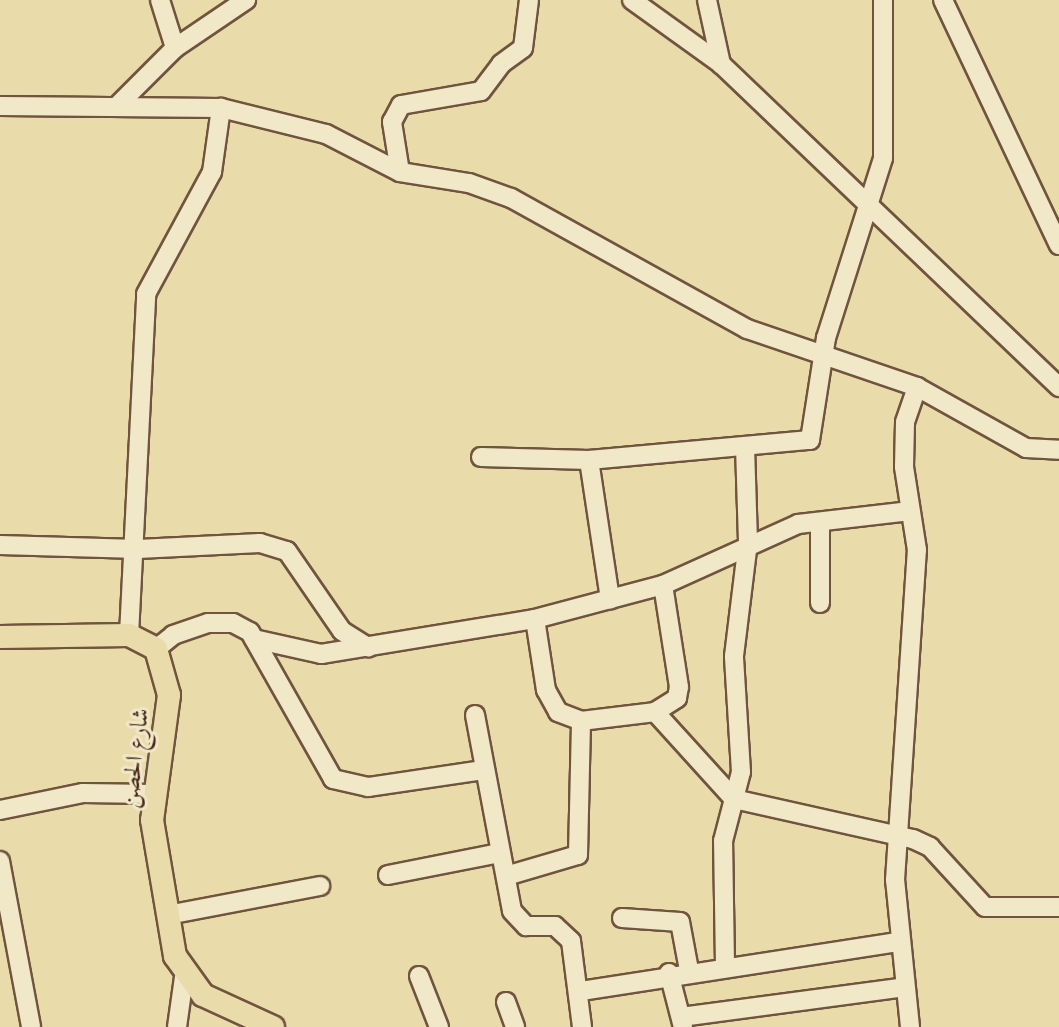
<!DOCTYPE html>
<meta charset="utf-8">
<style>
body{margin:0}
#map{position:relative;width:1059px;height:1027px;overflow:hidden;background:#eadbab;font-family:"Libre Caslon Text",Amiri,serif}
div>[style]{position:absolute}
.roads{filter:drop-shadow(2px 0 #70543e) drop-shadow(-2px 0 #70543e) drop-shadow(0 2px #70543e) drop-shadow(0 -2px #70543e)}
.minor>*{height:18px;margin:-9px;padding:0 9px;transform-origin:9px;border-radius:9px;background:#f1e8c8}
.major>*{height:22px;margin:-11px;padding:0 11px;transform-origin:11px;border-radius:11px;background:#eadbab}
span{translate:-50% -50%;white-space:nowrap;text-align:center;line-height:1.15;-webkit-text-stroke:6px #f1e8c8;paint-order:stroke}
.street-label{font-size:24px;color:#47271a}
</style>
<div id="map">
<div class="roads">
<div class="minor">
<div style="left:160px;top:0;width:50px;rotate:72.6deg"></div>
<div style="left:632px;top:0;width:110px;rotate:35.7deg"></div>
<div style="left:721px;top:64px;width:468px;rotate:43.7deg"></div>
<div style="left:707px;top:0;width:66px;rotate:77.7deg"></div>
<div style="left:943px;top:0;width:271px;rotate:64.7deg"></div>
<div style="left:0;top:106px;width:221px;rotate:0.5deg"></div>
<div style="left:221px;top:108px;width:108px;rotate:13.9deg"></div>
<div style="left:326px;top:134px;width:83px;rotate:27.2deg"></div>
<div style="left:400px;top:172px;width:70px;rotate:9.1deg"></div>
<div style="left:469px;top:183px;width:45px;rotate:19.7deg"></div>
<div style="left:511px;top:198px;width:270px;rotate:29deg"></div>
<div style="left:747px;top:329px;width:180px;rotate:18.8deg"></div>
<div style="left:917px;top:387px;width:125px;rotate:29.2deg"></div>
<div style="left:1026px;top:448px;width:33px;rotate:3deg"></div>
<div style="left:116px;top:107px;width:83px;rotate:-45deg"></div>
<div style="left:175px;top:48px;width:86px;rotate:-34.1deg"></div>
<div style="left:400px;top:172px;width:51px;rotate:-99.1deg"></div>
<div style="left:392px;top:122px;width:19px;rotate:-62deg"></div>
<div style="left:401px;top:105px;width:81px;rotate:-9.9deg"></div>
<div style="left:481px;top:91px;width:34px;rotate:-53deg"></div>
<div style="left:501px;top:64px;width:27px;rotate:-36deg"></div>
<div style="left:523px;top:48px;width:48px;rotate:-82.9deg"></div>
<div style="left:481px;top:457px;width:108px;rotate:1.6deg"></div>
<div style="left:589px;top:460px;width:222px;rotate:-5.2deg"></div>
<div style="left:810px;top:440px;width:103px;rotate:-81.1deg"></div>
<div style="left:826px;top:338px;width:189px;rotate:-72.4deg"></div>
<div style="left:883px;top:158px;width:158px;rotate:-90deg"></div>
<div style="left:589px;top:460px;width:141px;rotate:81.4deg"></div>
<div style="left:0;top:545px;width:138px;rotate:1.7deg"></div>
<div style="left:138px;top:549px;width:122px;rotate:-2.8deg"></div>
<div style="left:260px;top:543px;width:28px;rotate:17deg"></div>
<div style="left:287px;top:551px;width:97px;rotate:55.5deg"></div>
<div style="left:342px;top:631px;width:31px;rotate:32deg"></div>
<div style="left:820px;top:603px;width:81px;rotate:-90deg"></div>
<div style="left:535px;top:619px;width:72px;rotate:81.2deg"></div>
<div style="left:546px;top:690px;width:25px;rotate:61deg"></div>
<div style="left:558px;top:712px;width:25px;rotate:21deg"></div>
<div style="left:581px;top:721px;width:75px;rotate:-6.9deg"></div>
<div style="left:655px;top:712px;width:118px;rotate:47.8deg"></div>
<div style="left:734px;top:799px;width:183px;rotate:12.6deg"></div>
<div style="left:913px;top:839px;width:19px;rotate:25deg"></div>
<div style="left:930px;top:847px;width:81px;rotate:47.5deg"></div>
<div style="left:985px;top:907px;width:74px"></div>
<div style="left:129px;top:635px;width:341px;rotate:-87.1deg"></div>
<div style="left:146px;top:294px;width:139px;rotate:-61.6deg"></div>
<div style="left:212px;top:172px;width:65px;rotate:-82deg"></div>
<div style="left:254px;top:639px;width:69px;rotate:12.6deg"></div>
<div style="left:321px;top:654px;width:217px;rotate:-9.3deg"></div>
<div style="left:535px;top:619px;width:132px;rotate:-14.9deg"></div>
<div style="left:663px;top:585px;width:148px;rotate:-24.3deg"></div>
<div style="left:798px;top:524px;width:113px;rotate:-6.6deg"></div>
<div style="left:156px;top:649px;width:22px;rotate:-39deg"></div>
<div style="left:173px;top:635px;width:37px;rotate:-19deg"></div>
<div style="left:208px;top:623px;width:25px"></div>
<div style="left:233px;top:623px;width:19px;rotate:28deg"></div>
<div style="left:250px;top:632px;width:169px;rotate:60.5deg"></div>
<div style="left:333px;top:779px;width:36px;rotate:13deg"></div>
<div style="left:368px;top:787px;width:116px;rotate:-8.4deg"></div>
<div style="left:655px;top:712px;width:26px;rotate:-32deg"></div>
<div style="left:677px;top:698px;width:11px;rotate:-80deg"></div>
<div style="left:679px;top:687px;width:103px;rotate:-98.9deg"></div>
<div style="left:475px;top:715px;width:199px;rotate:79.3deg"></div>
<div style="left:512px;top:911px;width:21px;rotate:47deg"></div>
<div style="left:526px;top:926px;width:29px"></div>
<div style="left:555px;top:926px;width:22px;rotate:43deg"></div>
<div style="left:571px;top:941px;width:87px;rotate:82.7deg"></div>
<div style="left:0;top:810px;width:85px;rotate:-11.6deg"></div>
<div style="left:83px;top:793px;width:69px;rotate:0.8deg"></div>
<div style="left:0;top:861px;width:169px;rotate:79.4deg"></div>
<div style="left:388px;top:875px;width:113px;rotate:-11.2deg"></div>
<div style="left:506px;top:876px;width:75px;rotate:-16.3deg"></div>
<div style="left:578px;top:855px;width:134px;rotate:-88.7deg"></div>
<div style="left:168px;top:915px;width:155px;rotate:-10.8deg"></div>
<div style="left:622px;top:918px;width:58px;rotate:3.9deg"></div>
<div style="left:680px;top:922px;width:49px;rotate:79.4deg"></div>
<div style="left:725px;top:965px;width:124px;rotate:-90.9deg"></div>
<div style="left:723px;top:841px;width:71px;rotate:-75.4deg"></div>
<div style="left:741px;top:772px;width:116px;rotate:-93.5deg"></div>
<div style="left:734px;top:656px;width:115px;rotate:-83deg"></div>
<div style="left:748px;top:542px;width:93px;rotate:-91.8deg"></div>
<div style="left:669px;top:973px;width:56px;rotate:75.5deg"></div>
<div style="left:419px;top:976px;width:55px;rotate:68.6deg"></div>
<div style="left:581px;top:991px;width:322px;rotate:-8.8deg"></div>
<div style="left:506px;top:1002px;width:27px;rotate:70deg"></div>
<div style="left:681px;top:1017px;width:226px;rotate:-7.6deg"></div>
<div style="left:177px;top:1027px;width:50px;rotate:-82deg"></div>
<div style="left:910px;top:1027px;width:148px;rotate:-95.8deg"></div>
<div style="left:895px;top:880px;width:331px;rotate:-86.2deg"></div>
<div style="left:917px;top:550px;width:84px;rotate:-98.9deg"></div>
<div style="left:904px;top:467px;width:45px;rotate:-88.7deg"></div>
<div style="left:905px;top:422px;width:37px;rotate:-71deg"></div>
</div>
<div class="major">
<div style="left:0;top:637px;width:129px;rotate:-0.9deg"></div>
<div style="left:129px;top:635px;width:30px;rotate:27deg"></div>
<div style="left:156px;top:649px;width:48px;rotate:74.2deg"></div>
<div style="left:169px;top:695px;width:126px;rotate:97.7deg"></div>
<div style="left:152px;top:820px;width:138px;rotate:80.4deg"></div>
<div style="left:175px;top:956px;width:48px;rotate:54.3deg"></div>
<div style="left:203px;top:995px;width:77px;rotate:24.6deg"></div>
</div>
</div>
<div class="street-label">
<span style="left:134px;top:758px;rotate:-83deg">شارع الحصن</span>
</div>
</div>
